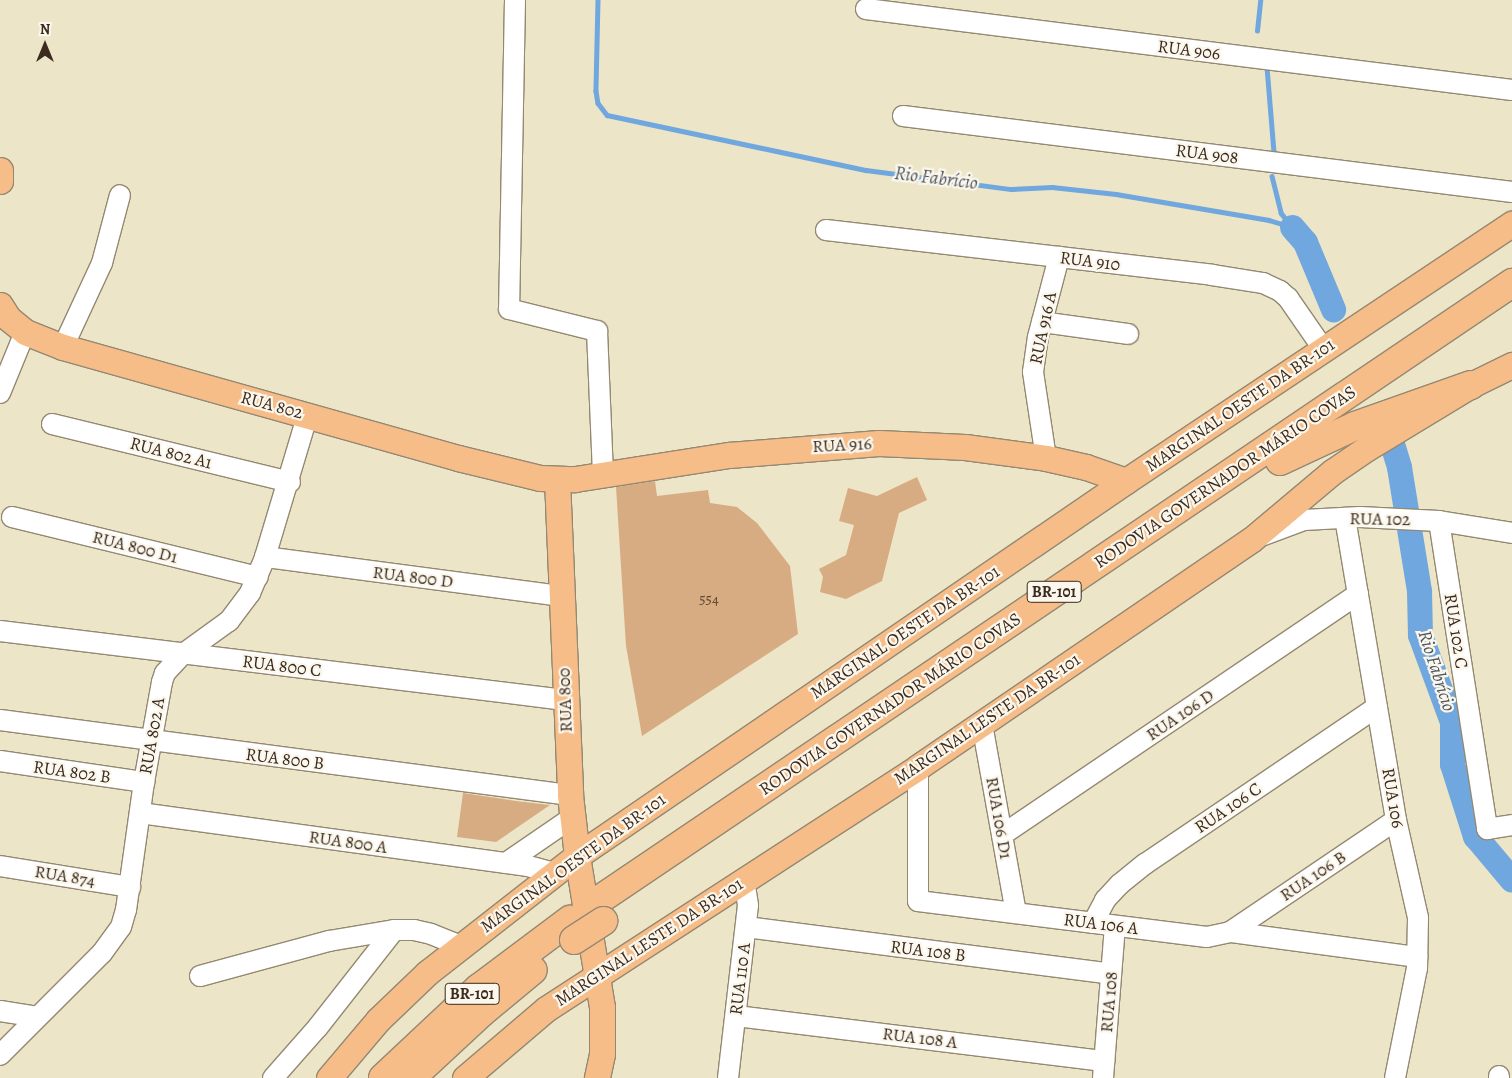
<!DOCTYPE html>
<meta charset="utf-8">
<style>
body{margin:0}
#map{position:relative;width:1512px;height:1078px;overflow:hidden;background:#ece5c7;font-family:Alegreya,serif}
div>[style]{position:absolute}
.stream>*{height:4.5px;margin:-2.25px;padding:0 2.25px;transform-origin:2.25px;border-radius:2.25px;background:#70a7de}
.river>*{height:25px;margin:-12.5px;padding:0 12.5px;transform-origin:12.5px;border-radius:12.5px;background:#70a7de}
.building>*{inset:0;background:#d8ac82}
.roads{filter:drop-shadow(1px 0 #948872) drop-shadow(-1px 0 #948872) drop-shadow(0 1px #948872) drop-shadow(0 -1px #948872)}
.minor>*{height:20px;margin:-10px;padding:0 10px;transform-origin:10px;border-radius:10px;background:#fff}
.major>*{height:25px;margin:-12.5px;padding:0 12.5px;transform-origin:12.5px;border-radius:12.5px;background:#f7bd88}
.highway>*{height:28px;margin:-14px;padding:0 14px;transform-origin:14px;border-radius:14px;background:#f7bd88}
.bridges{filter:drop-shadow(1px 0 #948872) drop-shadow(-1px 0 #948872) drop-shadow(0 1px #948872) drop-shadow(0 -1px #948872)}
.highway-bridge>*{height:28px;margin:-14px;padding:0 14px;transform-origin:14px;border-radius:14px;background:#f7bd88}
span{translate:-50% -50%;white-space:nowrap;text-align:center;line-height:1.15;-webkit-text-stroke:4.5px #fbf7ec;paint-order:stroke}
.number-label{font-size:15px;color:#624a37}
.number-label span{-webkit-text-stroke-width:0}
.shield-label span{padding:1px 4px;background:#fbf7ec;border:1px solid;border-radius:4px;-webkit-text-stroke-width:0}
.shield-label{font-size:16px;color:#3b2a1e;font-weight:700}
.street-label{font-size:18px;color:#3b2a1e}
.water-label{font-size:19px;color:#4e5661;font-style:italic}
.north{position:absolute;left:20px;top:20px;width:50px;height:50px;-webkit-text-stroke:4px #fbf7ec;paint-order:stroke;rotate:0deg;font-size:14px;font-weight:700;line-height:20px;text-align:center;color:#3b2a1e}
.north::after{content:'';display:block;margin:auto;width:18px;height:22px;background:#3b2a1e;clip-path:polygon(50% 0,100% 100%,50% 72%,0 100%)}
</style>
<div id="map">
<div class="stream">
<div style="left:598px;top:0;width:91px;rotate:91.3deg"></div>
<div style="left:596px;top:91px;width:12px;rotate:81deg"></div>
<div style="left:598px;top:103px;width:15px;rotate:53deg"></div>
<div style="left:607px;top:115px;width:265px;rotate:12deg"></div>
<div style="left:866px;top:170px;width:146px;rotate:7.5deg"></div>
<div style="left:1011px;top:189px;width:41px;rotate:-2.8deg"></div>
<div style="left:1052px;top:187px;width:64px;rotate:6.2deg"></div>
<div style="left:1116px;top:194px;width:155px;rotate:9.6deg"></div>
<div style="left:1269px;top:220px;width:24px;rotate:17deg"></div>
<div style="left:1257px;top:31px;width:31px;rotate:-84deg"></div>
<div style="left:1267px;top:67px;width:86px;rotate:85.3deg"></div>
<div style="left:1272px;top:176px;width:38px;rotate:76deg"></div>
<div style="left:1281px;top:213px;width:16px;rotate:50deg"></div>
</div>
<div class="river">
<div style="left:1292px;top:227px;width:20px;rotate:49deg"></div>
<div style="left:1305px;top:242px;width:73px;rotate:67.3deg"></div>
<div style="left:1393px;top:447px;width:21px;rotate:73deg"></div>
<div style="left:1399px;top:467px;width:126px;rotate:80.8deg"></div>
<div style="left:1419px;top:591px;width:44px;rotate:88.7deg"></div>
<div style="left:1420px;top:635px;width:93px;rotate:69.8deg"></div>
<div style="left:1452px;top:722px;width:42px;rotate:90deg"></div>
<div style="left:1452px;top:764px;width:76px;rotate:72.3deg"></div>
<div style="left:1475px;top:836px;width:57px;rotate:49.9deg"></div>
</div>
<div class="building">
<div style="clip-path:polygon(917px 477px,927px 500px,899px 513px,882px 581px,846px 599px,820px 592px,823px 577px,819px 569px,846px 555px,854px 525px,839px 521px,848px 488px,877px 496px)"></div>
<div style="clip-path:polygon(655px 481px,657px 496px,708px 490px,710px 503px,737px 507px,757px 523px,790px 566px,798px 634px,642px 736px,626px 646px,616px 487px)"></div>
<div style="clip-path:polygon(463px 793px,516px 801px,550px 805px,496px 842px,457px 837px)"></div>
</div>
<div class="roads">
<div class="minor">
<div style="left:515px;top:0;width:309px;rotate:91.1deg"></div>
<div style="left:509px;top:309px;width:91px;rotate:14deg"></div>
<div style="left:597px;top:331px;width:144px;rotate:87.6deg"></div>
<div style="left:866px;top:9px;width:651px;rotate:7.15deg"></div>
<div style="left:903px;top:116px;width:614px;rotate:7.11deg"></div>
<div style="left:826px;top:230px;width:389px;rotate:6.6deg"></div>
<div style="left:1212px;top:275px;width:52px;rotate:8.9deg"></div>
<div style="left:1263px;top:283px;width:19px;rotate:25deg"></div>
<div style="left:1280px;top:291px;width:11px;rotate:41deg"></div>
<div style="left:1288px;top:298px;width:63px;rotate:55.3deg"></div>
<div style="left:1042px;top:322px;width:87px;rotate:7.9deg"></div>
<div style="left:63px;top:347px;width:93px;rotate:-65.1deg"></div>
<div style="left:102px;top:263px;width:70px;rotate:-75.2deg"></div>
<div style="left:0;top:393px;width:66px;rotate:-67.7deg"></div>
<div style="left:52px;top:424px;width:245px;rotate:13.7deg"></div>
<div style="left:1046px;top:458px;width:87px;rotate:-98.6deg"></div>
<div style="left:1033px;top:372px;width:35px;rotate:-82deg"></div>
<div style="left:1038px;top:337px;width:83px;rotate:-75.3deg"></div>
<div style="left:12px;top:517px;width:253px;rotate:13.7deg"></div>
<div style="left:1345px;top:518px;width:306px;rotate:80.4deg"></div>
<div style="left:1396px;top:820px;width:100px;rotate:77.3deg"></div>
<div style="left:1418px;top:918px;width:50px;rotate:91.1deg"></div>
<div style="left:1417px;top:968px;width:112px;rotate:101.3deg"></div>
<div style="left:1439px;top:521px;width:312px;rotate:81.1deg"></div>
<div style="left:1487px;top:829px;width:25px;rotate:-9deg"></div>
<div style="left:1264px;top:535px;width:43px;rotate:-20.6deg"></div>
<div style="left:1304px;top:520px;width:56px;rotate:-3.1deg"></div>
<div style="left:1360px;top:517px;width:79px;rotate:2.9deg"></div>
<div style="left:1439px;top:521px;width:74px;rotate:9.3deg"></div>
<div style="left:265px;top:557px;width:299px;rotate:7.5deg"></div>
<div style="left:0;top:631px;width:569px;rotate:6.96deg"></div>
<div style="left:0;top:720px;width:575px;rotate:7.5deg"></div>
<div style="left:982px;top:724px;width:192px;rotate:79.8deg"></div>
<div style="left:0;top:761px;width:146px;rotate:8.3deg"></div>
<div style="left:918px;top:767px;width:134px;rotate:90deg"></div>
<div style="left:918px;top:901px;width:291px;rotate:7.1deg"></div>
<div style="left:1207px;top:937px;width:24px;rotate:-12deg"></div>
<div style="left:1230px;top:932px;width:189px;rotate:7.6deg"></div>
<div style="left:140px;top:813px;width:392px;rotate:7.8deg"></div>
<div style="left:528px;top:866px;width:28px;rotate:15deg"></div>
<div style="left:1002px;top:835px;width:430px;rotate:-34.1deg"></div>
<div style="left:506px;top:863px;width:81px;rotate:-34.5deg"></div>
<div style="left:0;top:866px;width:132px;rotate:9.2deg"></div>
<div style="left:1093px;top:923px;width:26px;rotate:-62deg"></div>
<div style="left:1105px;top:900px;width:22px;rotate:-47deg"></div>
<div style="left:1120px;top:884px;width:32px;rotate:-39deg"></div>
<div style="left:1145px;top:864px;width:280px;rotate:-34.1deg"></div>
<div style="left:746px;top:927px;width:368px;rotate:7.3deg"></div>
<div style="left:1230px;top:932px;width:200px;rotate:-34deg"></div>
<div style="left:200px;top:976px;width:134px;rotate:-15.2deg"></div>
<div style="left:329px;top:941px;width:66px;rotate:-9.6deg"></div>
<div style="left:394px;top:930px;width:20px"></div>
<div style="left:414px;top:930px;width:17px;rotate:13deg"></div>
<div style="left:431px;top:934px;width:31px;rotate:22deg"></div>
<div style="left:0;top:1011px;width:38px;rotate:9deg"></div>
<div style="left:736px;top:1016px;width:371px;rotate:7deg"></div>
<div style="left:0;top:1055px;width:144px;rotate:-45deg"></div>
<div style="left:102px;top:953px;width:32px;rotate:-54deg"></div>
<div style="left:121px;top:927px;width:18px;rotate:-74deg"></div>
<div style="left:126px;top:910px;width:129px;rotate:-82deg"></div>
<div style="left:144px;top:782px;width:102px;rotate:-79.8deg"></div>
<div style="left:162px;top:682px;width:9px;rotate:-72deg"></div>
<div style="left:165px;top:673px;width:26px;rotate:-47deg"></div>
<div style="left:183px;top:654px;width:57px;rotate:-35.7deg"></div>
<div style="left:229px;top:621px;width:35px;rotate:-53deg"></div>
<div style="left:250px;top:593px;width:39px;rotate:-67deg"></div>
<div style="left:265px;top:557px;width:149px;rotate:-73.3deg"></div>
<div style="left:273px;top:1078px;width:68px;rotate:-48.6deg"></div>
<div style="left:318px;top:1027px;width:123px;rotate:-51.9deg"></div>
<div style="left:728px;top:1078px;width:174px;rotate:-83.4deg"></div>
<div style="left:748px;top:905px;width:25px;rotate:-99deg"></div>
<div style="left:1103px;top:1078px;width:152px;rotate:-85.5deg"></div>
<div style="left:1499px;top:1078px;width:2px;rotate:-90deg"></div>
</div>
<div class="major">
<div style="left:0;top:170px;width:11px;rotate:90deg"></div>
<div style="left:0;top:305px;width:15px;rotate:58deg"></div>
<div style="left:8px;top:318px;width:22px;rotate:39deg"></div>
<div style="left:25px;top:332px;width:41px;rotate:21.5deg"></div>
<div style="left:63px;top:347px;width:410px;rotate:15.7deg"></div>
<div style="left:458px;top:458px;width:84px;rotate:13.7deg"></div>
<div style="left:540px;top:478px;width:35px;rotate:2deg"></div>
<div style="left:575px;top:479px;width:156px;rotate:-8.9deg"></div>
<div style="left:729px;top:455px;width:150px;rotate:-4.6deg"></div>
<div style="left:879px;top:443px;width:86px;rotate:2.7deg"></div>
<div style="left:965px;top:447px;width:82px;rotate:7.7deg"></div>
<div style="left:1046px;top:458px;width:41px;rotate:12.7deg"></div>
<div style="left:1086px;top:467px;width:42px;rotate:19.3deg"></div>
<div style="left:557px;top:479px;width:316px;rotate:87.6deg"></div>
<div style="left:570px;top:795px;width:61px;rotate:83.5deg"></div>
<div style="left:577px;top:856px;width:153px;rotate:80.6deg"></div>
<div style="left:602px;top:1007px;width:47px;rotate:90deg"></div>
<div style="left:602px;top:1054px;width:25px;rotate:102deg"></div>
<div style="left:329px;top:1078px;width:76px;rotate:-49.8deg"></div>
<div style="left:378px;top:1020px;width:68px;rotate:-43.8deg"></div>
<div style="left:427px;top:973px;width:190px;rotate:-38deg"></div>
<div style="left:577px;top:856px;width:665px;rotate:-34.34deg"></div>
<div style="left:1126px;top:481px;width:464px;rotate:-33.7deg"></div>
<div style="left:465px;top:1078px;width:106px;rotate:-40.4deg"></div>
<div style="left:546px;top:1009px;width:444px;rotate:-33deg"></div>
<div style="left:918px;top:767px;width:403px;rotate:-34.3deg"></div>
<div style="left:1251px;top:540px;width:106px;rotate:-40deg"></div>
<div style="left:1332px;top:472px;width:42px;rotate:-34.4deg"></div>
<div style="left:1367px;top:448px;width:122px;rotate:-31.2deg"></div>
<div style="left:1471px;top:385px;width:46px;rotate:-26deg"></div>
</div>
<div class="highway">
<div style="left:1280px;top:461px;width:83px;rotate:-25deg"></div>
<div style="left:1355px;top:426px;width:123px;rotate:-19.5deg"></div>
<div style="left:596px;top:902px;width:1106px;rotate:-34.05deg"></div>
<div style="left:383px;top:1078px;width:132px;rotate:-43.2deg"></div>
<div style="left:479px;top:988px;width:114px;rotate:-36.8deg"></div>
<div style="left:411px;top:1078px;width:96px;rotate:-42.9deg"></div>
<div style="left:481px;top:1013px;width:67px;rotate:-39.6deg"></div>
</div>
</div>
<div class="bridges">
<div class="highway-bridge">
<div style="left:574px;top:940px;width:35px;rotate:-33deg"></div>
</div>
</div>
<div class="number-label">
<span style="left:709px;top:600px">554</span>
</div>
<div class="shield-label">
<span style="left:1054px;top:592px">BR-101</span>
<span style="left:472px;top:994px">BR-101</span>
</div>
<div class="street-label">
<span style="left:1189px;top:50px;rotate:7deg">RUA 906</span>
<span style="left:1207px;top:154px;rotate:7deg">RUA 908</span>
<span style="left:1090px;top:261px;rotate:7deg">RUA 910</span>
<span style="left:1043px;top:328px;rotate:-78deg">RUA 916 A</span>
<span style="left:272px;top:405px;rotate:15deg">RUA 802</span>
<span style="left:1240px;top:405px;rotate:-34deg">MARGINAL OESTE DA BR-101</span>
<span style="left:842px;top:445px;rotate:-3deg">RUA 916</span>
<span style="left:171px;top:453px;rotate:14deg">RUA 802 A1</span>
<span style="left:1225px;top:477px;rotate:-34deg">RODOVIA GOVERNADOR MÁRIO COVAS</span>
<span style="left:1380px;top:519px;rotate:1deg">RUA 102</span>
<span style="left:135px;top:547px;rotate:14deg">RUA 800 D1</span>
<span style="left:413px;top:577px;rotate:7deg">RUA 800 D</span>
<span style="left:1456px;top:631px;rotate:81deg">RUA 102 C</span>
<span style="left:905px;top:632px;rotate:-34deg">MARGINAL OESTE DA BR-101</span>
<span style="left:282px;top:666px;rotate:7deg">RUA 800 C</span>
<span style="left:565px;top:700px;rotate:-92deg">RUA 800</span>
<span style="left:890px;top:704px;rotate:-34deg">RODOVIA GOVERNADOR MÁRIO COVAS</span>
<span style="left:1180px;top:715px;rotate:-34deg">RUA 106 D</span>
<span style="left:987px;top:719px;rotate:-34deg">MARGINAL LESTE DA BR-101</span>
<span style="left:152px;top:736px;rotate:-80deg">RUA 802 A</span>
<span style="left:285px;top:759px;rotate:7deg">RUA 800 B</span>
<span style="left:72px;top:772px;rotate:8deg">RUA 802 B</span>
<span style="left:1393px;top:798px;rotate:80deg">RUA 106</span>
<span style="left:1228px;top:808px;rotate:-34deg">RUA 106 C</span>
<span style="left:999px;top:818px;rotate:80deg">RUA 106 D1</span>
<span style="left:348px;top:842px;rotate:8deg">RUA 800 A</span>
<span style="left:573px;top:863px;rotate:-36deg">MARGINAL OESTE DA BR-101</span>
<span style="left:65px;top:876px;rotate:9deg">RUA 874</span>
<span style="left:1313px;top:876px;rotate:-34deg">RUA 106 B</span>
<span style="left:1101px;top:924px;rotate:7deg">RUA 106 A</span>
<span style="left:649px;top:942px;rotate:-33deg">MARGINAL LESTE DA BR-101</span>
<span style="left:928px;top:951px;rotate:7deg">RUA 108 B</span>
<span style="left:740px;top:979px;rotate:-83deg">RUA 110 A</span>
<span style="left:1109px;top:1002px;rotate:-85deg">RUA 108</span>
<span style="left:920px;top:1038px;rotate:7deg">RUA 108 A</span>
</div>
<div class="water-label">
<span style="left:936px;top:179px;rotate:7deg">Rio Fabrício</span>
<span style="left:1436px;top:671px;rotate:72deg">Rio Fabrício</span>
</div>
<div class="north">N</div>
</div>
